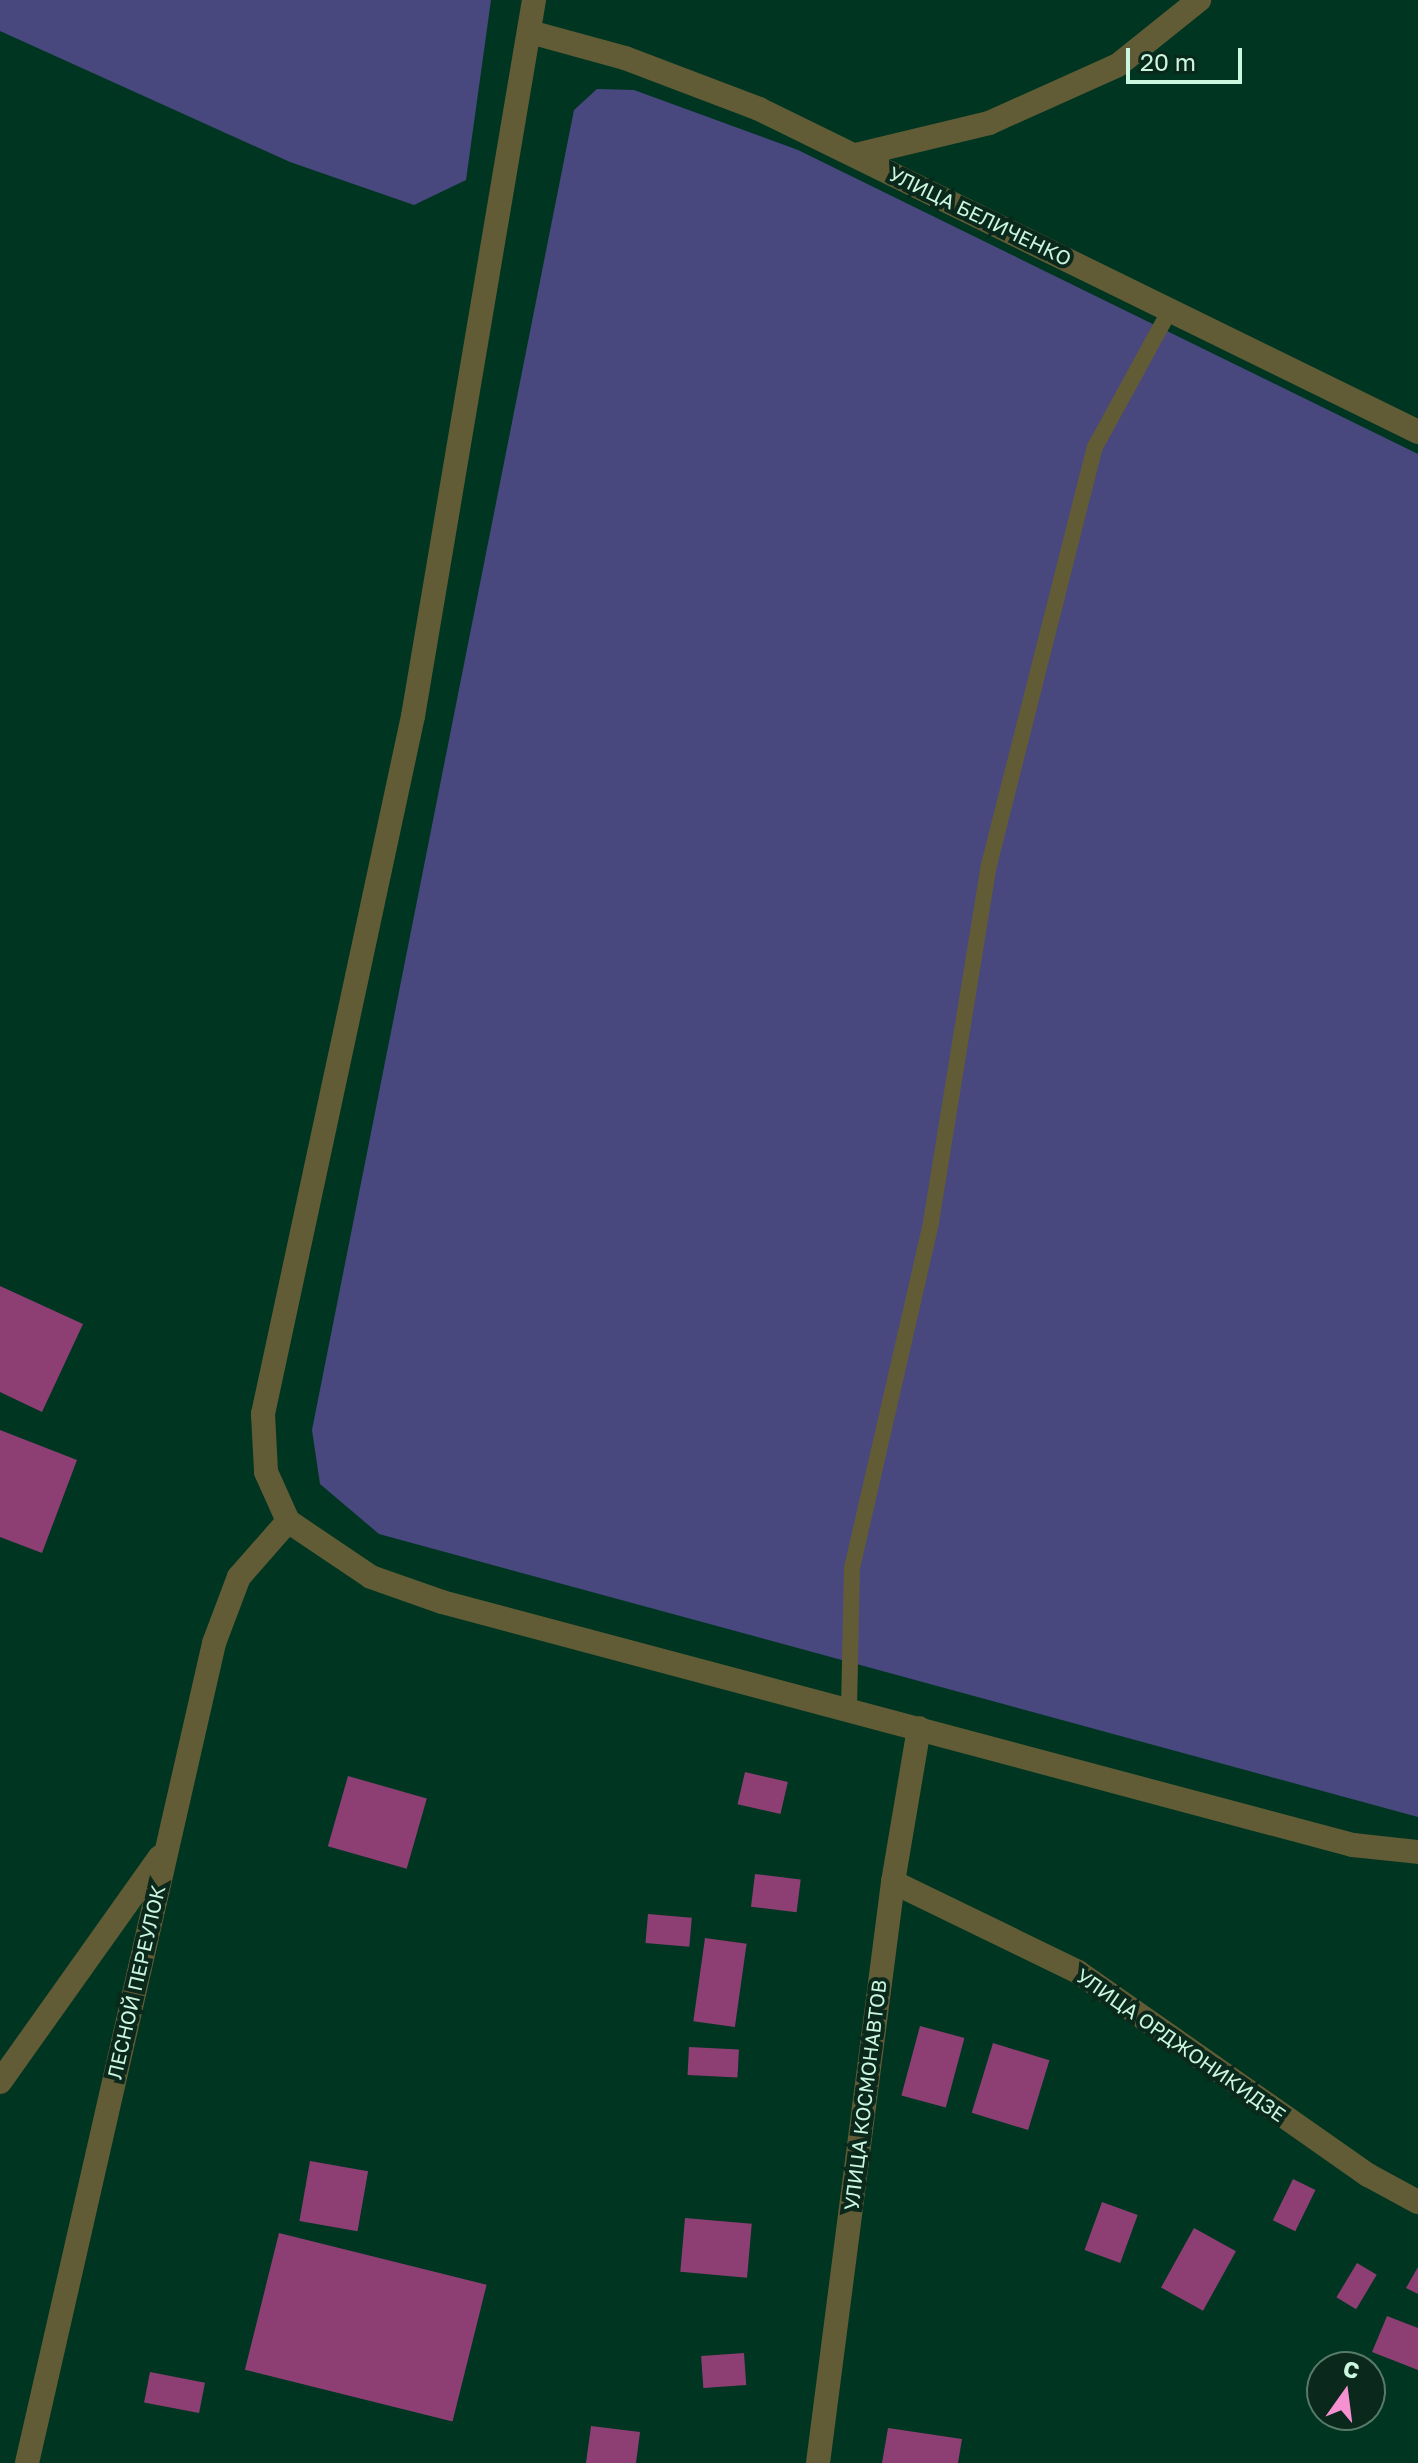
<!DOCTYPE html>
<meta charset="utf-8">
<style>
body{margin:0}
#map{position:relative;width:1418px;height:2463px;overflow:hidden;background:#003521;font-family:"Golos Text",sans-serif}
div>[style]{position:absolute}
.green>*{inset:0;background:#48487f}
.building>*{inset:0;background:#8d3f73;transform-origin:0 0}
.service>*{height:16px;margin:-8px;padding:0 8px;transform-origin:8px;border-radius:8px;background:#615c36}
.minor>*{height:24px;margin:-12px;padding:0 12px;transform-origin:12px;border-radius:12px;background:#615c36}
.tertiary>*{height:24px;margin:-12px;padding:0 12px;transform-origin:12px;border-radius:12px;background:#615c36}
span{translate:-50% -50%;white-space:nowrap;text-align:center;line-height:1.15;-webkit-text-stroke:8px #0a281b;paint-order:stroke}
.street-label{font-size:20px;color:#cbf6df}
.north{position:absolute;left:1306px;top:2351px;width:80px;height:80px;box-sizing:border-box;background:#0a281b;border:2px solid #577a69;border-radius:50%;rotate:14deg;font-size:22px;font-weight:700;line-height:32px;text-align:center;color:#cbf6df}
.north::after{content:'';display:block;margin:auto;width:28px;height:36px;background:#f590d1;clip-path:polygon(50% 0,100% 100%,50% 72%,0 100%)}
.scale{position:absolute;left:1126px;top:48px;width:116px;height:36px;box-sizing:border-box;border:4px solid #cbf6df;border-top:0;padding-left:10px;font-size:24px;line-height:28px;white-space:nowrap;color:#cbf6df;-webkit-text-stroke:6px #0a281b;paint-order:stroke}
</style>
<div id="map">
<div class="green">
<div style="clip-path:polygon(0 0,491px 0,466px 180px,414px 205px,290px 162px,0 31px)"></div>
<div style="clip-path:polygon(597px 89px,634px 90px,798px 150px,1418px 454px,1418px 1817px,379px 1534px,320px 1484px,312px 1430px,574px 110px)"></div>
</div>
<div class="building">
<div style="clip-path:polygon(0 1286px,83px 1324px,42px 1412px,0 1392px)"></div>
<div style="clip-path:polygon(0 1430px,77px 1460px,42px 1553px,0 1537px)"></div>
<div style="left:745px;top:1772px;width:44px;height:33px;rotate:13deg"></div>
<div style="left:348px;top:1776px;width:82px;height:73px;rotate:16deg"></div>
<div style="left:755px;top:1874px;width:46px;height:33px;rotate:7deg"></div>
<div style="left:648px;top:1914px;width:44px;height:29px;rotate:5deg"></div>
<div style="left:705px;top:1938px;width:42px;height:84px;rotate:8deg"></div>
<div style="left:920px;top:2026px;width:46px;height:72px;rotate:15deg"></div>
<div style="left:993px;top:2043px;width:59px;height:73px;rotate:17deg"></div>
<div style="left:689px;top:2047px;width:50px;height:28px;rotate:3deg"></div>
<div style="left:310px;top:2161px;width:59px;height:61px;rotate:10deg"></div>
<div style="left:1293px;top:2179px;width:25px;height:46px;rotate:26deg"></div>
<div style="left:1102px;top:2202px;width:38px;height:51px;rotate:20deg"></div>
<div style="left:685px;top:2218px;width:67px;height:54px;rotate:5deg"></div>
<div style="left:1194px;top:2228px;width:48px;height:68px;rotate:29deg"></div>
<div style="left:279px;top:2233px;width:214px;height:141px;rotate:14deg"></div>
<div style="left:1357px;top:2263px;width:23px;height:40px;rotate:31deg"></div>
<div style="clip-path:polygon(1418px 2267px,1418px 2294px,1406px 2288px)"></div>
<div style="clip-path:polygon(1387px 2316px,1418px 2328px,1418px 2370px,1372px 2352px)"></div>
<div style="left:744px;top:2353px;width:32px;height:43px;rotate:86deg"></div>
<div style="left:150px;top:2372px;width:56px;height:31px;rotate:11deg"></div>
<div style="clip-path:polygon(591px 2426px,640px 2432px,636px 2463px,586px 2463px)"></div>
<div style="clip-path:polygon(888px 2428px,962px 2439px,958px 2463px,882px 2463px)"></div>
</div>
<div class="service">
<div style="left:849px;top:1709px;width:141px;rotate:-88.8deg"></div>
<div style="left:852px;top:1568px;width:355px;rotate:-77.1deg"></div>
<div style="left:931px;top:1222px;width:362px;rotate:-80.8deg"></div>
<div style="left:989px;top:865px;width:431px;rotate:-75.8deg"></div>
<div style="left:1095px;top:447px;width:156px;rotate:-61.3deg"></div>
</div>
<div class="minor">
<div style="left:530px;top:32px;width:98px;rotate:15.3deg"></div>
<div style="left:625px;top:58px;width:143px;rotate:20.8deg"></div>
<div style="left:759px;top:109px;width:734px;rotate:26.11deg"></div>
<div style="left:856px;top:155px;width:137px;rotate:-13.5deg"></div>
<div style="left:989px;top:123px;width:141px;rotate:-24.2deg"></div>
<div style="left:1118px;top:65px;width:104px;rotate:-38.7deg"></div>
<div style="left:893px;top:1882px;width:206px;rotate:25.9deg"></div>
<div style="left:1078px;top:1972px;width:354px;rotate:35deg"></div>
<div style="left:1368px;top:2175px;width:57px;rotate:28.4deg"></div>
<div style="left:0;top:2082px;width:276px;rotate:-54.6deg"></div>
<div style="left:27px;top:2463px;width:841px;rotate:-77.15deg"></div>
<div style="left:214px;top:1643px;width:71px;rotate:-69.3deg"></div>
<div style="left:239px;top:1577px;width:74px;rotate:-48.8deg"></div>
<div style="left:818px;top:2463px;width:586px;rotate:-82.64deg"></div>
<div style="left:893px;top:1882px;width:156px;rotate:-80.4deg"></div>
</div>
<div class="tertiary">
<div style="left:534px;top:0;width:726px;rotate:99.59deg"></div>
<div style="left:413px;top:716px;width:714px;rotate:102.13deg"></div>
<div style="left:263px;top:1414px;width:58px;rotate:87deg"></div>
<div style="left:266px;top:1472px;width:54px;rotate:65.8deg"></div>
<div style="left:288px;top:1521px;width:100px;rotate:34deg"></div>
<div style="left:371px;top:1577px;width:75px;rotate:19.4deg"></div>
<div style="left:442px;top:1602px;width:943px;rotate:14.94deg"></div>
<div style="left:1353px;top:1845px;width:65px;rotate:6.1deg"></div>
</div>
<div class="street-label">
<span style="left:980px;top:216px;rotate:26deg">УЛИЦА БЕЛИЧЕНКО</span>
<span style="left:136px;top:1982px;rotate:-77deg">ЛЕСНОЙ ПЕРЕУЛОК</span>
<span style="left:1181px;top:2045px;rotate:35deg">УЛИЦА ОРДЖОНИКИДЗЕ</span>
<span style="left:865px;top:2095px;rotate:-83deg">УЛИЦА КОСМОНАВТОВ</span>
</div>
<div class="north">С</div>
<div class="scale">20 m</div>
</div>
